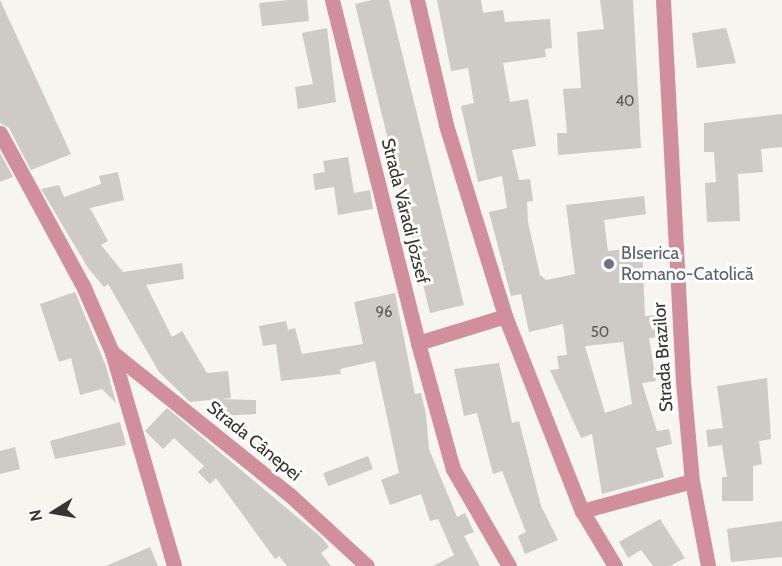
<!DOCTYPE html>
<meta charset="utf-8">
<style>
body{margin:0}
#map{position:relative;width:782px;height:566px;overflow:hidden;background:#f6f5f0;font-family:Cabin,sans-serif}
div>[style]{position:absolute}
.building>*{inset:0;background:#cecac6;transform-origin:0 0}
.minor>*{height:15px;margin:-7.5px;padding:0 7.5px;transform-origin:7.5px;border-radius:7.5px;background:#d18e9b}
.dots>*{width:16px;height:16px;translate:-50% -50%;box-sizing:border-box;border:3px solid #fff;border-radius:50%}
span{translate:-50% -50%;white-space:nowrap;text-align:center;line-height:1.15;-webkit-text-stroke:6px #fff;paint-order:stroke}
.number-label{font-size:15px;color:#5c5a58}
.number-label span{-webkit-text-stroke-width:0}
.street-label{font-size:18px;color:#363534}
.worship-label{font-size:18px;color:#5b616d}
.left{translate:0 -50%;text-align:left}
.north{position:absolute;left:24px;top:482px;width:60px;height:60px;-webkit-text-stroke:4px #fff;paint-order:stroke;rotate:259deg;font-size:16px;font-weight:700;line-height:24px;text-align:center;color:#363534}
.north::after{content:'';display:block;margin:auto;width:21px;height:27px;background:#363534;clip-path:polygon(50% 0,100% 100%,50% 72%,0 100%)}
</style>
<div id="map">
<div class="building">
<div style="clip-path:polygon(0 0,71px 154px,31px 170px,9px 128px,0 123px)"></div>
<div style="clip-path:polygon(289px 0,307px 0,309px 21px,262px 26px,259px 3px)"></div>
<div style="clip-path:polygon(372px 0,389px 0,464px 305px,430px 313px,355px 4px)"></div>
<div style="clip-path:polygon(evenodd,437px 0,481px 0,483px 13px,503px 10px,505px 22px,550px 19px,552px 48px,545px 49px,546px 57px,503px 63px,510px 102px,528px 99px,536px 146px,512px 150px,519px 180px,530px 179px,533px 201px,527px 202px,528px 222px,540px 275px,546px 280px,575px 274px,566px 205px,644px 196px,646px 214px,604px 220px,608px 251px,642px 247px,645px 316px,656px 315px,659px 337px,649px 338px,656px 381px,642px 383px,657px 431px,669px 429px,672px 444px,656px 448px,664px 477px,602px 494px,592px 434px,581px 438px,550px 370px,559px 369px,557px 356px,567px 355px,563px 324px,529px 332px,521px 294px,511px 296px,489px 212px,507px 208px,502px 176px,478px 182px,461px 106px,474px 103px,468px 68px,451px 71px,437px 0,623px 342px,632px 404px,605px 413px,585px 346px,623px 342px)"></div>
<div style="clip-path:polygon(600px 0,633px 0,641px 148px,558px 155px,557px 133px,567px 133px,563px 89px,581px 88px,577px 32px,604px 29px)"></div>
<div style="clip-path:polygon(327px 28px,336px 102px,298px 109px,295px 87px,313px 84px,302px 33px)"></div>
<div style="clip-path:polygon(726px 28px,736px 63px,697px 68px,692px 33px)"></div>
<div style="clip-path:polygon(782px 114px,782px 147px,761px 149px,763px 172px,738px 174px,740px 221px,707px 222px,705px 183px,716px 182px,714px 152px,704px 152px,704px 123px)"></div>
<div style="clip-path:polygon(0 153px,13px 177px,0 182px)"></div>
<div style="clip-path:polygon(348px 157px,354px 193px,370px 190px,373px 209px,338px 215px,334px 187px,315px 190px,313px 174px,325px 172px,323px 161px)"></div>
<div style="clip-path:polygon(118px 172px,124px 200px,90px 208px,108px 241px,101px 245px,123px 272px,182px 263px,184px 279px,146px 285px,172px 337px,182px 331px,207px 373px,228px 371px,231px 398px,190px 402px,159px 372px,108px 284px,104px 287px,88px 268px,41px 189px,59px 185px,64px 197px,101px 184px,99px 176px)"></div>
<div style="clip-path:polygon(75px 292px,106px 366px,116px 403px,102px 389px,80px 395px,71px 358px,59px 362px,40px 304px)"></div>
<div style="clip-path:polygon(395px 293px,415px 394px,421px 393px,426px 414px,429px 449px,457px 517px,465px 513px,474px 532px,464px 536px,480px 566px,433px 566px,454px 555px,438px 519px,430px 521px,421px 494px,390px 505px,381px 480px,399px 473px,375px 361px,340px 369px,341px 374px,281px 381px,276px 344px,263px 346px,259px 326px,286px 321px,288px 330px,295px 328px,302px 354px,363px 344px,354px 302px)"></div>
<div style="clip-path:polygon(499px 363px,512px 423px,519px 421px,541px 506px,558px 540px,525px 554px,518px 536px,526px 532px,502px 471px,493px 474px,477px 413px,464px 416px,454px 369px)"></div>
<div style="clip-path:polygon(767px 378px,771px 439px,759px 441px,762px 464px,753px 466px,753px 501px,722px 501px,722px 477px,727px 477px,722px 445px,708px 447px,706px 430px,723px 428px,717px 386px)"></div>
<div style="clip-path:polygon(218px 399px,256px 400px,256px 414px,219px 416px)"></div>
<div style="clip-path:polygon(167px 408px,321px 537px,329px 547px,321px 553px,331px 566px,287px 566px,279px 556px,275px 559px,216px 478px,210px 484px,198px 472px,204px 466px,174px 438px,163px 449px,145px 431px)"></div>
<div style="clip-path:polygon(120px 422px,126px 445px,55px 459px,50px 441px)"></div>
<div style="clip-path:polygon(15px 447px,20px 469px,0 474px,0 451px)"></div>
<div style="left:368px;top:456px;width:14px;height:48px;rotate:69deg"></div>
<div style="clip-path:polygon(660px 519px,685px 558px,670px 566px,653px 566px,641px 550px,628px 558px,619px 542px)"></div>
<div style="clip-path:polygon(782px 521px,782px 557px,731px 562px,727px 529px)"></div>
<div style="clip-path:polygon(150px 547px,158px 566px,106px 566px)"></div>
</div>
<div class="minor">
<div style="left:332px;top:0;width:354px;rotate:75.9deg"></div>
<div style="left:418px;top:343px;width:91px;rotate:-17.2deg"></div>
<div style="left:417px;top:0;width:128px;rotate:76.9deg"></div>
<div style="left:446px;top:125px;width:200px;rotate:72.8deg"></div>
<div style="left:505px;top:316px;width:210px;rotate:68.5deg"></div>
<div style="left:582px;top:511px;width:114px;rotate:-15.3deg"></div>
<div style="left:663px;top:0;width:382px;rotate:87deg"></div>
<div style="left:683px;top:381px;width:100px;rotate:84.9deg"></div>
<div style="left:692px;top:481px;width:86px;rotate:79.3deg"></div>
<div style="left:0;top:133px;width:176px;rotate:61.5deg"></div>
<div style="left:84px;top:288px;width:70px;rotate:66.4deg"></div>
<div style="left:112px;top:352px;width:223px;rotate:73.8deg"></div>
<div style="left:418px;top:343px;width:131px;rotate:74.5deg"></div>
<div style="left:453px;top:469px;width:112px;rotate:60deg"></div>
<div style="left:112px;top:352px;width:230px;rotate:38.8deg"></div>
<div style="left:291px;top:496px;width:103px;rotate:42.6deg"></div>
<div style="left:582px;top:511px;width:64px;rotate:59deg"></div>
</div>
<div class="dots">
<div style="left:609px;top:264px;background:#6b7280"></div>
</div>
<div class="number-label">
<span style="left:625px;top:102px">40</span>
<span style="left:384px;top:313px">96</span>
<span style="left:600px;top:333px">50</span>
</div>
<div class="street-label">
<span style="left:405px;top:211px;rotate:76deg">Strada Váradi József</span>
<span style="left:663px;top:357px;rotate:-94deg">Strada Brazilor</span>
<span style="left:254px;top:441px;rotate:39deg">Strada Cânepei</span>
</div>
<div class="worship-label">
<span class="left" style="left:621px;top:264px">BIserica<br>Romano-Catolică</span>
</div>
<div class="north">N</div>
</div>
